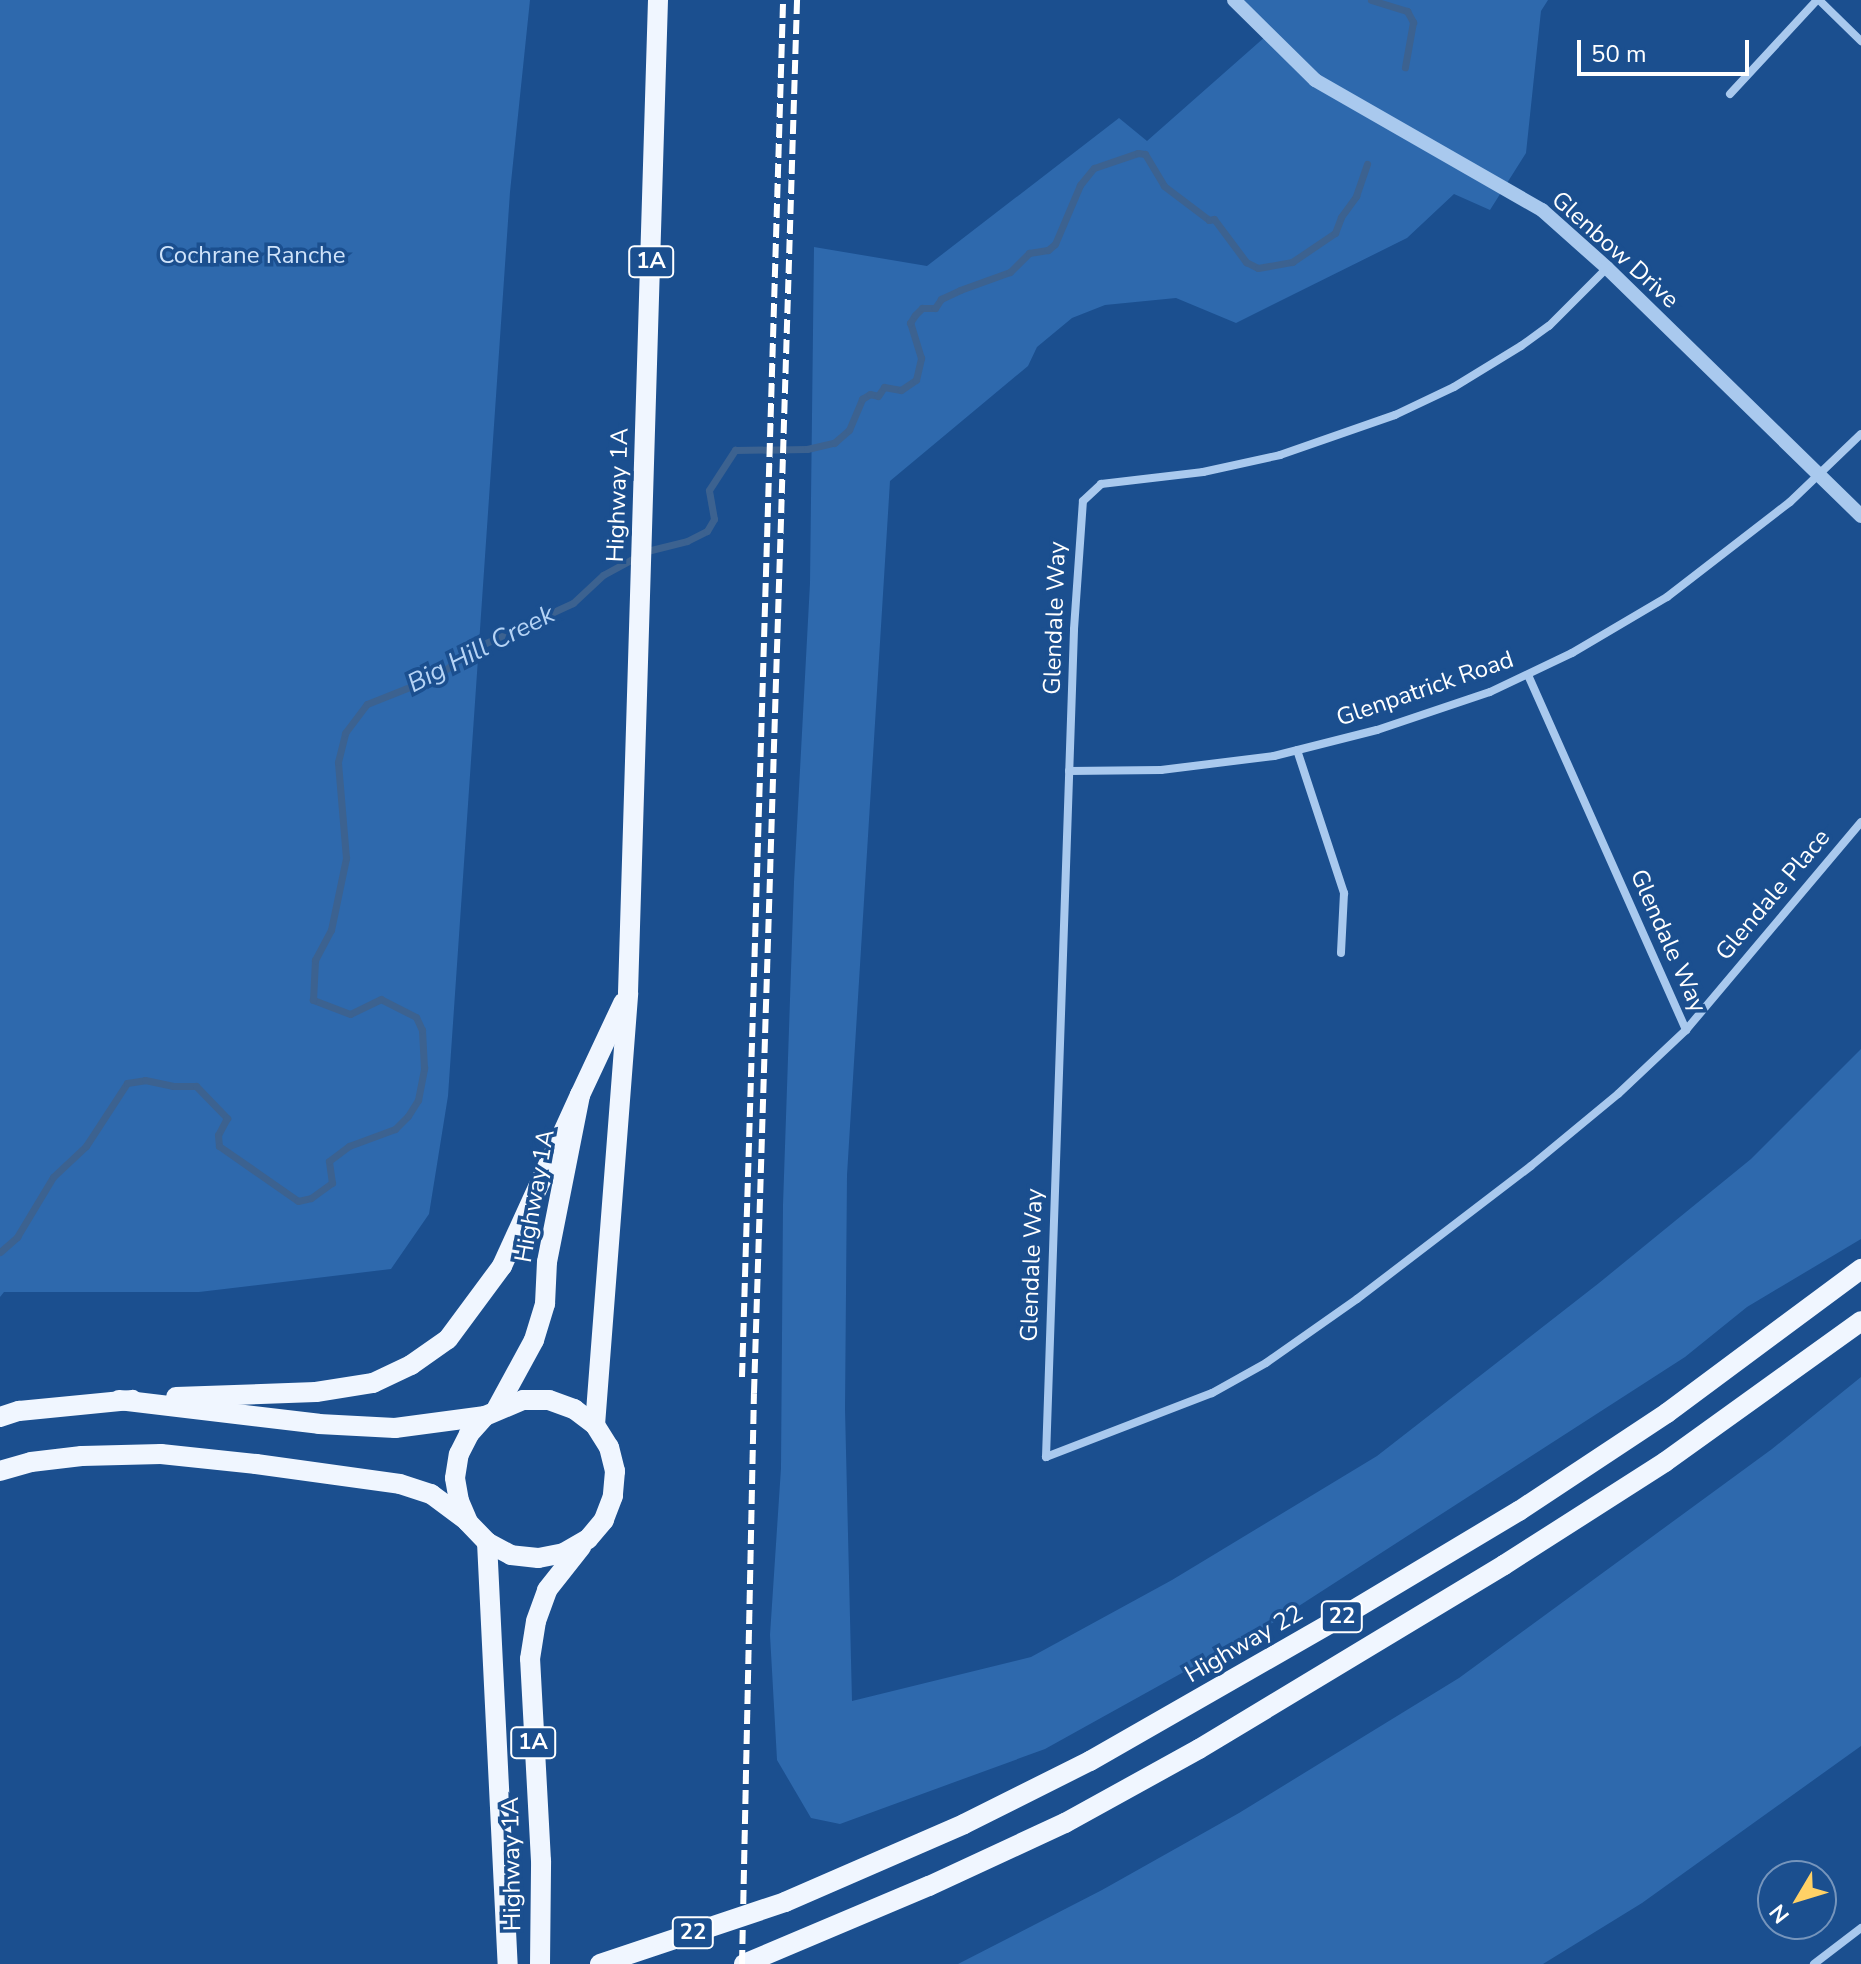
<!DOCTYPE html>
<style>
body{margin:0}
#map{position:relative;width:1861px;height:1964px;overflow:hidden;background:#1b4f8f;font-family:"Nunito Sans",sans-serif}
div>[style]{position:absolute}
.green>*{inset:0;background:#2e69ad}
.stream>*{height:7px;margin:-3.5px;padding:0 3.5px;transform-origin:3.5px;border-radius:3.5px;background:#3c6290}
.minor>*{height:8px;margin:-4px;padding:0 4px;transform-origin:4px;border-radius:4px;background:#a9c9ee}
.tertiary>*{height:14px;margin:-7px;padding:0 7px;transform-origin:7px;border-radius:7px;background:#a9c9ee}
.primary>*{height:20px;margin:-10px;padding:0 10px;transform-origin:10px;border-radius:10px;background:#f0f6ff}
.rail>*{height:6px;margin-top:-3px;transform-origin:0;background:repeating-linear-gradient(90deg,#fff 0 14px,transparent 0 20px)}
.primary-bridge>*{height:20px;margin:-10px;padding:0 10px;transform-origin:10px;border-radius:10px;background:#f0f6ff}
span{translate:-50% -50%;white-space:nowrap;text-align:center;line-height:1.15;-webkit-text-stroke:7px #1b4f8f;paint-order:stroke}
.shield-label span{padding:2px 6px;background:#1b4f8f;border:2px solid;border-radius:6px;-webkit-text-stroke-width:0}
.shield-label{font-size:22px;color:#fff;font-weight:700}
.street-label{font-size:24px;color:#fff}
.park-label{font-size:24px;color:#cfe3fa}
.water-label{font-size:26px;color:#b5d3f5;font-style:italic}
.north{position:absolute;left:1757px;top:1860px;width:80px;height:80px;box-sizing:border-box;background:#1b4f8f;border:2px solid #7695bc;border-radius:50%;rotate:232deg;font-size:22px;font-weight:700;line-height:32px;text-align:center;color:#fff}
.north::after{content:'';display:block;margin:auto;width:28px;height:36px;background:#ffd166;clip-path:polygon(50% 0,100% 100%,50% 72%,0 100%)}
.scale{position:absolute;left:1577px;top:40px;width:172px;height:36px;box-sizing:border-box;border:4px solid #fff;border-top:0;padding-left:10px;font-size:24px;line-height:28px;white-space:nowrap;color:#fff;-webkit-text-stroke:6px #1b4f8f;paint-order:stroke}
</style>
<div id="map">
<div class="green">
<div style="clip-path:polygon(0 0,530px 0,510px 192px,448px 1096px,429px 1214px,391px 1269px,199px 1292px,4px 1292px,0 1297px)"></div>
<div style="clip-path:polygon(1234px 0,1548px 0,1541px 11px,1526px 153px,1490px 210px,1454px 194px,1407px 238px,1236px 323px,1176px 298px,1105px 305px,1072px 318px,1037px 347px,1028px 366px,890px 481px,847px 1175px,845px 1409px,852px 1701px,1031px 1657px,1172px 1580px,1377px 1456px,1599px 1283px,1751px 1159px,1861px 1049px,1861px 1239px,1747px 1307px,1685px 1357px,1274px 1622px,1045px 1749px,840px 1824px,811px 1818px,777px 1760px,770px 1635px,781px 1468px,783px 1205px,794px 882px,810px 583px,814px 247px,927px 266px,1119px 118px,1147px 141px,1266px 36px)"></div>
<div style="clip-path:polygon(1861px 1377px,1861px 1746px,1642px 1903px,1543px 1964px,958px 1964px,1102px 1890px,1239px 1813px,1459px 1678px,1772px 1449px)"></div>
</div>
<div class="stream">
<div style="left:1371px;top:0;width:38px;rotate:17deg"></div>
<div style="left:1407px;top:11px;width:13px;rotate:61deg"></div>
<div style="left:1413px;top:22px;width:46px;rotate:100.1deg"></div>
<div style="left:0;top:1252px;width:23px;rotate:-41deg"></div>
<div style="left:17px;top:1237px;width:70px;rotate:-59deg"></div>
<div style="left:53px;top:1177px;width:45px;rotate:-43.2deg"></div>
<div style="left:86px;top:1146px;width:75px;rotate:-56.9deg"></div>
<div style="left:127px;top:1083px;width:18px;rotate:-9deg"></div>
<div style="left:145px;top:1080px;width:29px;rotate:12deg"></div>
<div style="left:173px;top:1086px;width:23px"></div>
<div style="left:196px;top:1086px;width:45px;rotate:45.9deg"></div>
<div style="left:227px;top:1118px;width:19px;rotate:118deg"></div>
<div style="left:218px;top:1135px;width:11px;rotate:85deg"></div>
<div style="left:219px;top:1146px;width:96px;rotate:34.8deg"></div>
<div style="left:298px;top:1201px;width:13px;rotate:-13deg"></div>
<div style="left:311px;top:1198px;width:26px;rotate:-36deg"></div>
<div style="left:332px;top:1183px;width:22px;rotate:-98deg"></div>
<div style="left:329px;top:1161px;width:25px;rotate:-37deg"></div>
<div style="left:349px;top:1146px;width:49px;rotate:-20.3deg"></div>
<div style="left:395px;top:1129px;width:18px;rotate:-45deg"></div>
<div style="left:408px;top:1116px;width:19px;rotate:-58deg"></div>
<div style="left:418px;top:1100px;width:33px;rotate:-79deg"></div>
<div style="left:424px;top:1068px;width:38px;rotate:-93deg"></div>
<div style="left:422px;top:1030px;width:14px;rotate:-115deg"></div>
<div style="left:416px;top:1017px;width:39px;rotate:-153deg"></div>
<div style="left:381px;top:999px;width:34px;rotate:154deg"></div>
<div style="left:350px;top:1014px;width:40px;rotate:-159deg"></div>
<div style="left:313px;top:1000px;width:40px;rotate:-87.1deg"></div>
<div style="left:315px;top:960px;width:34px;rotate:-62deg"></div>
<div style="left:331px;top:930px;width:74px;rotate:-78.2deg"></div>
<div style="left:346px;top:858px;width:96px;rotate:-94.8deg"></div>
<div style="left:338px;top:762px;width:30px;rotate:-76deg"></div>
<div style="left:345px;top:733px;width:36px;rotate:-53deg"></div>
<div style="left:367px;top:704px;width:75px;rotate:-21.8deg"></div>
<div style="left:437px;top:676px;width:45px;rotate:-36.9deg"></div>
<div style="left:473px;top:649px;width:110px;rotate:-24.7deg"></div>
<div style="left:573px;top:603px;width:41px;rotate:-43deg"></div>
<div style="left:603px;top:575px;width:50px;rotate:-28.6deg"></div>
<div style="left:647px;top:551px;width:41px;rotate:-14deg"></div>
<div style="left:687px;top:541px;width:22px;rotate:-27deg"></div>
<div style="left:707px;top:531px;width:14px;rotate:-60deg"></div>
<div style="left:714px;top:519px;width:29px;rotate:-100deg"></div>
<div style="left:709px;top:490px;width:48px;rotate:-57deg"></div>
<div style="left:735px;top:450px;width:72px;rotate:-0.8deg"></div>
<div style="left:807px;top:449px;width:28px;rotate:-13deg"></div>
<div style="left:834px;top:443px;width:20px;rotate:-41deg"></div>
<div style="left:849px;top:430px;width:34px;rotate:-67deg"></div>
<div style="left:862px;top:399px;width:9px;rotate:-32deg"></div>
<div style="left:870px;top:394px;width:8px;rotate:14deg"></div>
<div style="left:878px;top:396px;width:11px;rotate:-56deg"></div>
<div style="left:884px;top:387px;width:17px;rotate:10deg"></div>
<div style="left:901px;top:390px;width:18px;rotate:-34deg"></div>
<div style="left:916px;top:380px;width:23px;rotate:-77deg"></div>
<div style="left:921px;top:358px;width:37px;rotate:-107deg"></div>
<div style="left:910px;top:323px;width:9px;rotate:-58deg"></div>
<div style="left:915px;top:315px;width:10px;rotate:-45deg"></div>
<div style="left:922px;top:308px;width:13px"></div>
<div style="left:935px;top:308px;width:11px;rotate:-56deg"></div>
<div style="left:941px;top:299px;width:21px;rotate:-25deg"></div>
<div style="left:960px;top:290px;width:53px;rotate:-19.8deg"></div>
<div style="left:1010px;top:272px;width:27px;rotate:-45deg"></div>
<div style="left:1029px;top:253px;width:19px;rotate:-9deg"></div>
<div style="left:1048px;top:250px;width:9px;rotate:-41deg"></div>
<div style="left:1055px;top:244px;width:64px;rotate:-67deg"></div>
<div style="left:1080px;top:185px;width:22px;rotate:-51deg"></div>
<div style="left:1094px;top:168px;width:46px;rotate:-18.8deg"></div>
<div style="left:1138px;top:153px;width:7px;rotate:8deg"></div>
<div style="left:1145px;top:154px;width:37px;rotate:59deg"></div>
<div style="left:1164px;top:186px;width:56px;rotate:37.1deg"></div>
<div style="left:1209px;top:220px;width:5px;rotate:-11deg"></div>
<div style="left:1214px;top:219px;width:54px;rotate:53.3deg"></div>
<div style="left:1246px;top:262px;width:13px;rotate:27deg"></div>
<div style="left:1258px;top:268px;width:35px;rotate:-10deg"></div>
<div style="left:1292px;top:262px;width:52px;rotate:-34deg"></div>
<div style="left:1335px;top:233px;width:17px;rotate:-69deg"></div>
<div style="left:1341px;top:217px;width:26px;rotate:-54deg"></div>
<div style="left:1356px;top:196px;width:34px;rotate:-71deg"></div>
</div>
<div class="minor">
<div style="left:1819px;top:0;width:59px;rotate:44.3deg"></div>
<div style="left:1730px;top:94px;width:128px;rotate:-47.2deg"></div>
<div style="left:1528px;top:675px;width:389px;rotate:66deg"></div>
<div style="left:1686px;top:1030px;width:93px;rotate:136.7deg"></div>
<div style="left:1618px;top:1094px;width:113px;rotate:140.4deg"></div>
<div style="left:1531px;top:1166px;width:219px;rotate:142.6deg"></div>
<div style="left:1357px;top:1299px;width:111px;rotate:144.9deg"></div>
<div style="left:1266px;top:1363px;width:62px;rotate:150.9deg"></div>
<div style="left:1212px;top:1393px;width:178px;rotate:158.9deg"></div>
<div style="left:1046px;top:1457px;width:828px;rotate:-88.06deg"></div>
<div style="left:1074px;top:629px;width:128px;rotate:-86deg"></div>
<div style="left:1083px;top:501px;width:25px;rotate:-43deg"></div>
<div style="left:1101px;top:484px;width:103px;rotate:-6.7deg"></div>
<div style="left:1203px;top:472px;width:79px;rotate:-12.4deg"></div>
<div style="left:1280px;top:455px;width:122px;rotate:-19.2deg"></div>
<div style="left:1395px;top:415px;width:65px;rotate:-25.4deg"></div>
<div style="left:1454px;top:387px;width:79px;rotate:-31.5deg"></div>
<div style="left:1521px;top:346px;width:34px;rotate:-36deg"></div>
<div style="left:1549px;top:326px;width:82px;rotate:-45deg"></div>
<div style="left:1297px;top:750px;width:151px;rotate:71.8deg"></div>
<div style="left:1344px;top:893px;width:60px;rotate:92.9deg"></div>
<div style="left:1069px;top:771px;width:92px;rotate:-0.6deg"></div>
<div style="left:1161px;top:770px;width:114px;rotate:-7.1deg"></div>
<div style="left:1274px;top:756px;width:106px;rotate:-14.2deg"></div>
<div style="left:1377px;top:730px;width:119px;rotate:-18.6deg"></div>
<div style="left:1490px;top:692px;width:91px;rotate:-25.4deg"></div>
<div style="left:1572px;top:653px;width:110px;rotate:-30.5deg"></div>
<div style="left:1667px;top:597px;width:155px;rotate:-37.7deg"></div>
<div style="left:1790px;top:502px;width:98px;rotate:-43.8deg"></div>
<div style="left:1686px;top:1030px;width:272px;rotate:-49.9deg"></div>
<div style="left:1814px;top:1964px;width:59px;rotate:-37.5deg"></div>
</div>
<div class="tertiary">
<div style="left:1234px;top:0;width:114px;rotate:44.6deg"></div>
<div style="left:1315px;top:80px;width:262px;rotate:29.8deg"></div>
<div style="left:1542px;top:210px;width:87px;rotate:41.7deg"></div>
<div style="left:1607px;top:268px;width:355px;rotate:44.3deg"></div>
</div>
<div class="primary">
<div style="left:176px;top:1397px;width:140px;rotate:-2deg"></div>
<div style="left:316px;top:1392px;width:58px;rotate:-9deg"></div>
<div style="left:373px;top:1383px;width:42px;rotate:-25.3deg"></div>
<div style="left:411px;top:1365px;width:45px;rotate:-35.1deg"></div>
<div style="left:448px;top:1339px;width:91px;rotate:-53.5deg"></div>
<div style="left:502px;top:1266px;width:188px;rotate:-65.5deg"></div>
<div style="left:119px;top:1400px;width:201px;rotate:6.8deg"></div>
<div style="left:319px;top:1424px;width:76px;rotate:3deg"></div>
<div style="left:395px;top:1428px;width:91px;rotate:-7.6deg"></div>
<div style="left:485px;top:1416px;width:41px;rotate:-22.8deg"></div>
<div style="left:523px;top:1400px;width:26px"></div>
<div style="left:549px;top:1400px;width:27px;rotate:20deg"></div>
<div style="left:574px;top:1409px;width:26px;rotate:37deg"></div>
<div style="left:595px;top:1425px;width:26px;rotate:58deg"></div>
<div style="left:609px;top:1447px;width:25px;rotate:76deg"></div>
<div style="left:615px;top:1471px;width:25px;rotate:95deg"></div>
<div style="left:613px;top:1496px;width:26px;rotate:111deg"></div>
<div style="left:604px;top:1520px;width:25px;rotate:130deg"></div>
<div style="left:588px;top:1539px;width:28px;rotate:150deg"></div>
<div style="left:564px;top:1553px;width:26px;rotate:169deg"></div>
<div style="left:538px;top:1558px;width:27px;rotate:-174deg"></div>
<div style="left:511px;top:1555px;width:27px;rotate:-152deg"></div>
<div style="left:487px;top:1542px;width:28px;rotate:-134deg"></div>
<div style="left:468px;top:1522px;width:23px;rotate:-113deg"></div>
<div style="left:459px;top:1501px;width:23px;rotate:-100deg"></div>
<div style="left:455px;top:1478px;width:24px;rotate:-81deg"></div>
<div style="left:459px;top:1454px;width:22px;rotate:-63deg"></div>
<div style="left:469px;top:1434px;width:24px;rotate:-48deg"></div>
<div style="left:497px;top:1408px;width:77px;rotate:-61.4deg"></div>
<div style="left:534px;top:1340px;width:38px;rotate:-73deg"></div>
<div style="left:545px;top:1304px;width:42px;rotate:-87.3deg"></div>
<div style="left:547px;top:1262px;width:170px;rotate:-78.8deg"></div>
<div style="left:580px;top:1095px;width:102px;rotate:-64.9deg"></div>
<div style="left:0;top:1417px;width:20px;rotate:-18deg"></div>
<div style="left:19px;top:1411px;width:114px;rotate:-5.6deg"></div>
<div style="left:595px;top:1425px;width:433px;rotate:-85.6deg"></div>
<div style="left:628px;top:993px;width:993px;rotate:-88.27deg"></div>
<div style="left:0;top:1471px;width:32px;rotate:-16deg"></div>
<div style="left:31px;top:1462px;width:51px;rotate:-6.7deg"></div>
<div style="left:82px;top:1456px;width:79px;rotate:-1.5deg"></div>
<div style="left:161px;top:1454px;width:96px;rotate:6deg"></div>
<div style="left:256px;top:1464px;width:145px;rotate:7.9deg"></div>
<div style="left:400px;top:1484px;width:33px;rotate:18deg"></div>
<div style="left:431px;top:1494px;width:44px;rotate:36.6deg"></div>
<div style="left:487px;top:1542px;width:423px;rotate:87.2deg"></div>
<div style="left:785px;top:1902px;width:195px;rotate:-23.5deg"></div>
<div style="left:964px;top:1824px;width:141px;rotate:-26.6deg"></div>
<div style="left:1090px;top:1761px;width:288px;rotate:-29.8deg"></div>
<div style="left:1340px;top:1618px;width:209px;rotate:-30.9deg"></div>
<div style="left:1519px;top:1511px;width:178px;rotate:-33.5deg"></div>
<div style="left:1667px;top:1413px;width:242px;rotate:-36.6deg"></div>
<div style="left:540px;top:1964px;width:103px;rotate:-89.4deg"></div>
<div style="left:541px;top:1861px;width:202px;rotate:-93.1deg"></div>
<div style="left:530px;top:1659px;width:38px;rotate:-81deg"></div>
<div style="left:536px;top:1621px;width:33px;rotate:-70deg"></div>
<div style="left:547px;top:1590px;width:55px;rotate:-51.7deg"></div>
<div style="left:744px;top:1964px;width:201px;rotate:-22.9deg"></div>
<div style="left:929px;top:1886px;width:150px;rotate:-24.9deg"></div>
<div style="left:1065px;top:1823px;width:153px;rotate:-28.9deg"></div>
<div style="left:1199px;top:1749px;width:356px;rotate:-31.1deg"></div>
<div style="left:1504px;top:1565px;width:191px;rotate:-32.6deg"></div>
<div style="left:1665px;top:1462px;width:241px;rotate:-35.7deg"></div>
</div>
<div class="rail">
<div style="left:742px;top:1377px;width:1378px;rotate:-88.29deg"></div>
<div style="left:742px;top:1964px;width:571px;rotate:-88.8deg"></div>
<div style="left:754px;top:1393px;width:1394px;rotate:-88.23deg"></div>
</div>
<div class="primary-bridge">
<div style="left:600px;top:1964px;width:195px;rotate:-18.5deg"></div>
</div>
<div class="shield-label">
<span style="left:651px;top:262px">1A</span>
<span style="left:1342px;top:1617px">22</span>
<span style="left:533px;top:1743px">1A</span>
<span style="left:693px;top:1933px">22</span>
</div>
<div class="street-label">
<span style="left:1615px;top:250px;rotate:42deg">Glenbow Drive</span>
<span style="left:618px;top:495px;rotate:-88deg">Highway 1A</span>
<span style="left:1055px;top:618px;rotate:-88deg">Glendale Way</span>
<span style="left:1425px;top:689px;rotate:-19deg">Glenpatrick Road</span>
<span style="left:1773px;top:895px;rotate:-50deg">Glendale Place</span>
<span style="left:1668px;top:941px;rotate:66deg">Glendale Way</span>
<span style="left:535px;top:1196px;rotate:-80deg">Highway 1A</span>
<span style="left:1032px;top:1265px;rotate:-88deg">Glendale Way</span>
<span style="left:1244px;top:1644px;rotate:-30deg">Highway 22</span>
<span style="left:512px;top:1864px;rotate:-91deg">Highway 1A</span>
</div>
<div class="park-label">
<span style="left:252px;top:256px">Cochrane Ranche</span>
</div>
<div class="water-label">
<span style="left:481px;top:649px;rotate:-27deg">Big Hill Creek</span>
</div>
<div class="north">N</div>
<div class="scale">50 m</div>
</div>
